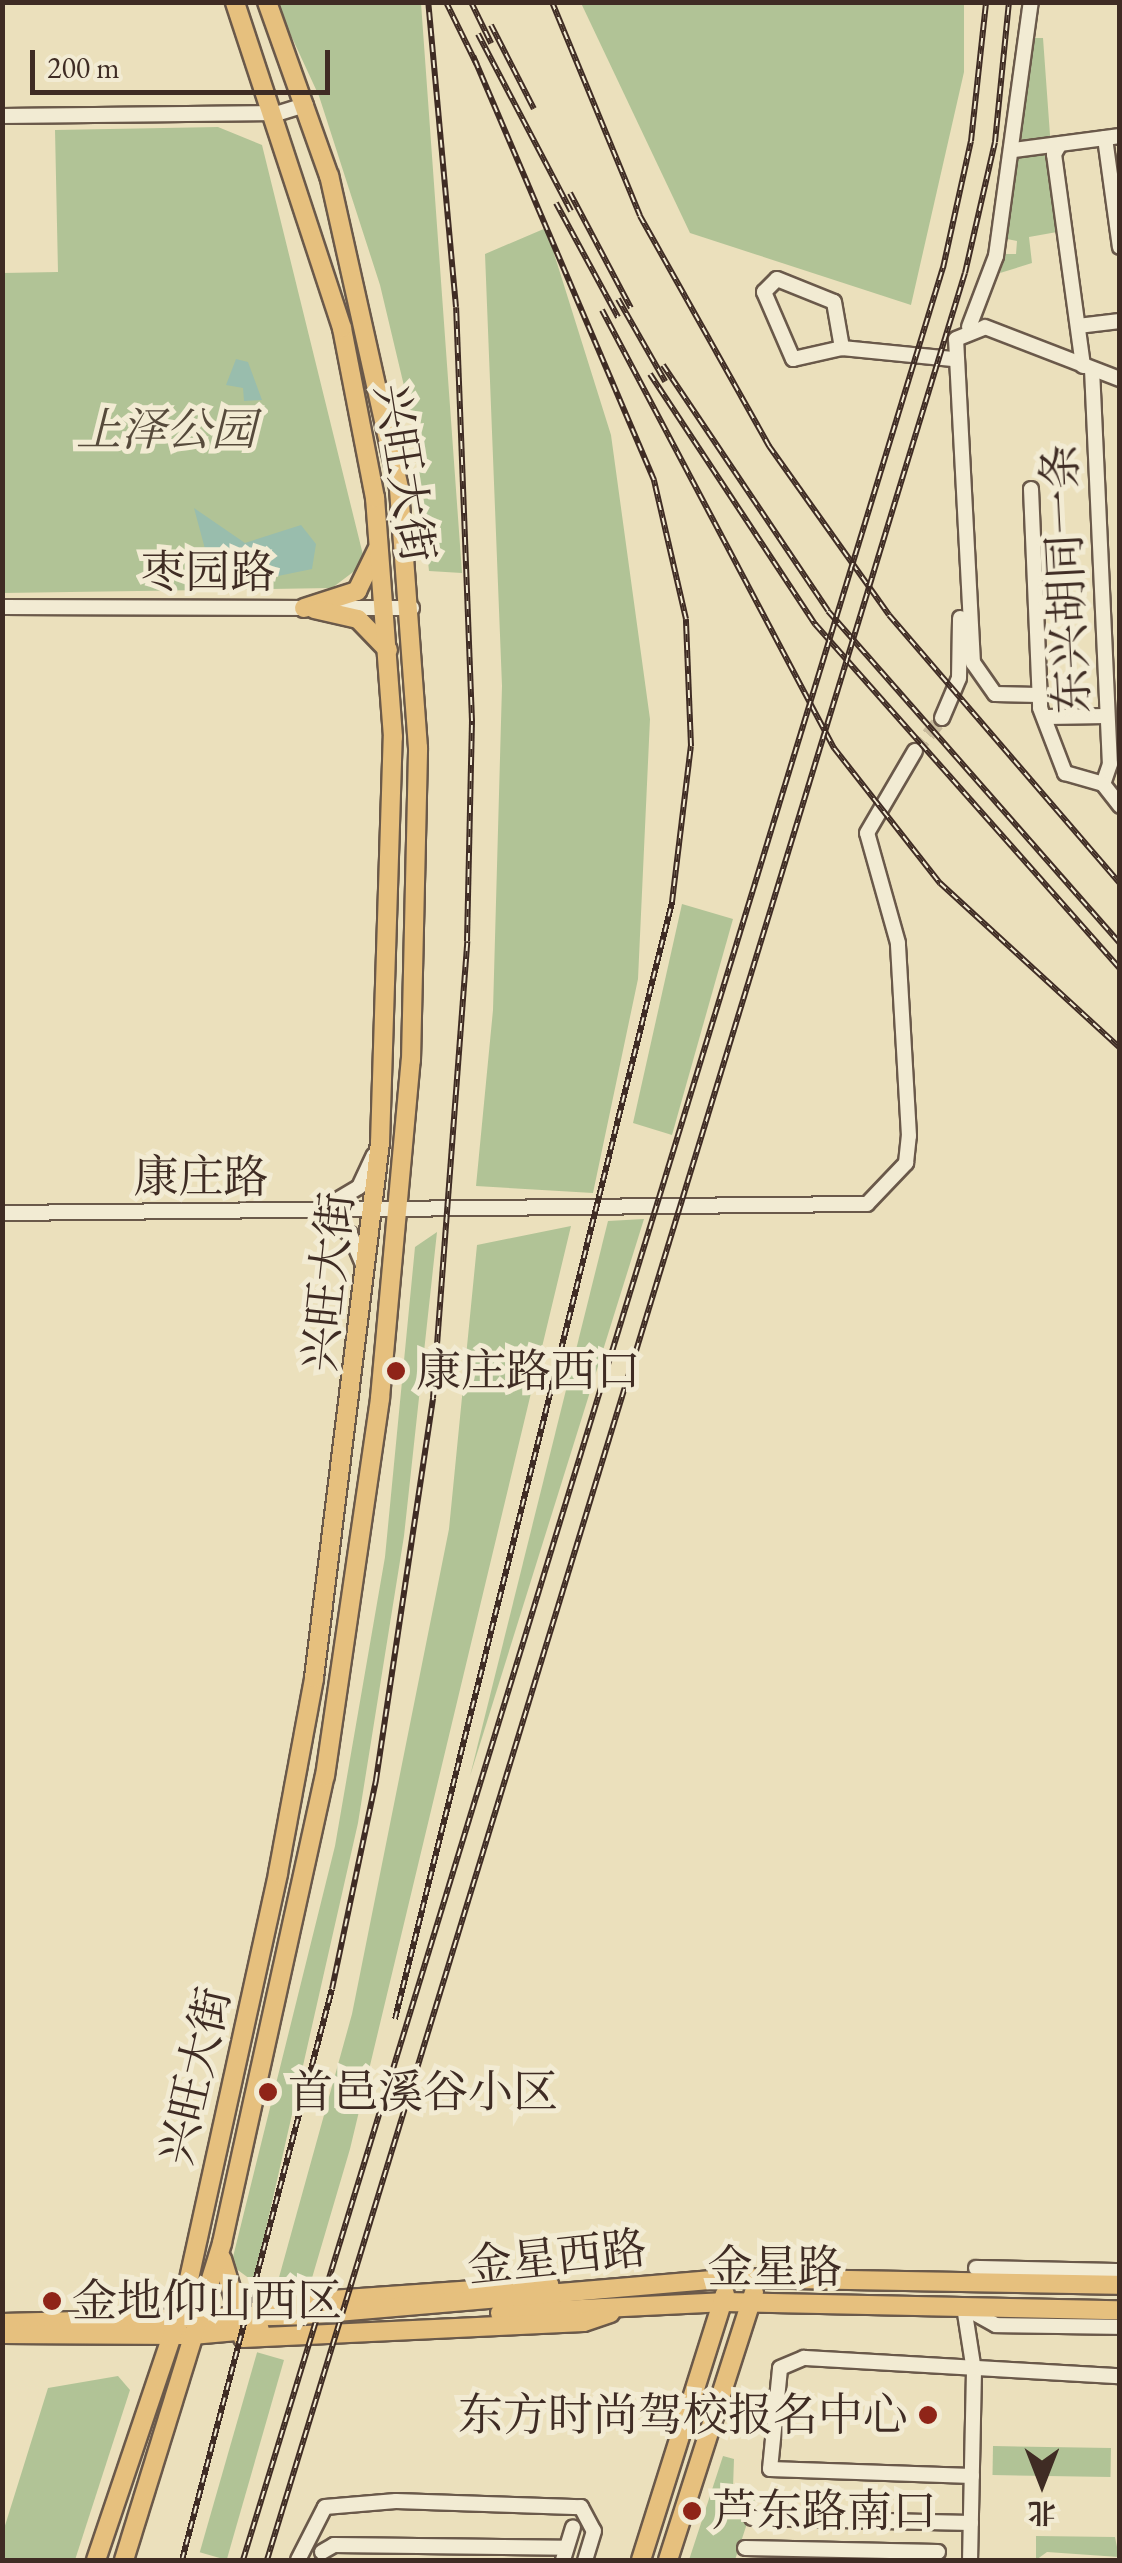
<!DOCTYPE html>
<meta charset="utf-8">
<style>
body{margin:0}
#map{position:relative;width:1122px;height:2563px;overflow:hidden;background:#ebe0bc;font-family:"EB Garamond","Noto Serif SC",serif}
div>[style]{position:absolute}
.green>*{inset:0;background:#b1c396;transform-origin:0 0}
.water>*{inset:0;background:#99bdad}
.minor-tunnel>*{height:14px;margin-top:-7px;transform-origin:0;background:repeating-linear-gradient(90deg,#c9bc9e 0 14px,transparent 0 21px)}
.roads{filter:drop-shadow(2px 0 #6a594a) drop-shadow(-2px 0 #6a594a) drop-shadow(0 2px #6a594a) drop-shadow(0 -2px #6a594a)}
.minor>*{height:14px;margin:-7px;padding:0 7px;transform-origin:7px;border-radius:7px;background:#f2ebd3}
.major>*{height:18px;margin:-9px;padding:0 9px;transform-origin:9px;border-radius:9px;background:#e6c07e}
.rail>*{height:6px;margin-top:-3px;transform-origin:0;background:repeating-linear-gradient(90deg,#f2ebd3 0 8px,#3f2c24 0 16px);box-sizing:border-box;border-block:2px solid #3f2c24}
.dots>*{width:28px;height:28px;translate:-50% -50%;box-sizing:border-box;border:5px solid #f2ebd3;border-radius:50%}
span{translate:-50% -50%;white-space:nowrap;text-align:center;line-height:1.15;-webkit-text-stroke:10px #f2ebd3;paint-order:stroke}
.park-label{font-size:45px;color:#564a3b;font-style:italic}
.street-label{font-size:45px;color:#3f2c24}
.poi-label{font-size:45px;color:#3f2c24}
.left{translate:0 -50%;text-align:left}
.right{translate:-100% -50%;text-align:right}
.frame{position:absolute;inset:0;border:5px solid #3f2c24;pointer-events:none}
.north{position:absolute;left:992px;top:2433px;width:100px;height:100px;-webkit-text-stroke:8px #f2ebd3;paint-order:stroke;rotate:180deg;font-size:28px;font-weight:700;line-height:40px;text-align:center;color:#3f2c24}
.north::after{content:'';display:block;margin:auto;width:35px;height:45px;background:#3f2c24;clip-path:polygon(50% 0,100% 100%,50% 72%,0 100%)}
.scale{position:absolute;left:30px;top:50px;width:300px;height:45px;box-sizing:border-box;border:5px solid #3f2c24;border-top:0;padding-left:12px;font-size:30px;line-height:35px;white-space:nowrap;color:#3f2c24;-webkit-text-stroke:8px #f2ebd3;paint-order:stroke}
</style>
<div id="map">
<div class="green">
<div style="clip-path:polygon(276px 3px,421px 3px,462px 573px,429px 571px,414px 428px,380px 285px,319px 96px)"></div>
<div style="clip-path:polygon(581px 3px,964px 3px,964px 72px,911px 305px,690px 233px)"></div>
<div style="clip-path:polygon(1032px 38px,1043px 38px,1057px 232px,1029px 237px,1032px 263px,1000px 273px,1006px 254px,1016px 254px,1017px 241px,1007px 239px)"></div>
<div style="clip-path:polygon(218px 127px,262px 145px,365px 563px,332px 588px,3px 593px,3px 273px,58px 272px,55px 130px)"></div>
<div style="clip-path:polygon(546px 228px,611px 435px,650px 719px,638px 979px,593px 1193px,476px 1186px,493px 1010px,502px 686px,485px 254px)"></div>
<div style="clip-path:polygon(682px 904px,733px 919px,672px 1135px,633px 1123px)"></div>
<div style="clip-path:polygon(644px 1219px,470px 1776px,608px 1221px)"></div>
<div style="clip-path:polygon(571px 1226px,350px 2149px,312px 2278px,278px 2281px,352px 2014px,449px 1529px,477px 1245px)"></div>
<div style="clip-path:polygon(437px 1232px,404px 1536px,358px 1823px,254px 2282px,231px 2265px,335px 1846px,385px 1557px,415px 1247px)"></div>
<div style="left:284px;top:2360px;width:208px;height:28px;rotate:106deg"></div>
<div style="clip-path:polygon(118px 2376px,130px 2390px,75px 2560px,3px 2560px,3px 2532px,48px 2388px)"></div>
<div style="left:993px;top:2446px;width:118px;height:29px;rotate:1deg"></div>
<div style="clip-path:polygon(723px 2456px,734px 2459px,733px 2488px,756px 2496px,735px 2560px,689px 2560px)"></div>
<div style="clip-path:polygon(1036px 2536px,1115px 2537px,1119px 2557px,1047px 2552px,1036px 2560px)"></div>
</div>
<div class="water">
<div style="clip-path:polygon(236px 359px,248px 362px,262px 400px,244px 401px,243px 388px,226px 385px)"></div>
<div style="clip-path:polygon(194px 508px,245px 543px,301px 525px,316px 544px,312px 569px,278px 576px,220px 563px,205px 549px)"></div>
</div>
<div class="minor-tunnel">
<div style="left:915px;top:751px;width:43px;rotate:-50.7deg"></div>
</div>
<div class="roads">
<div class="minor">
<div style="left:2px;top:116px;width:277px;rotate:-0.6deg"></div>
<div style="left:279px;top:113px;width:28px;rotate:-17deg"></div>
<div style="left:1105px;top:138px;width:110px;rotate:82.2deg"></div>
<div style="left:1060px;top:144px;width:12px;rotate:121deg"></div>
<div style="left:1054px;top:154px;width:214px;rotate:82.2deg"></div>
<div style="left:1014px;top:150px;width:107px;rotate:-7.5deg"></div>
<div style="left:1078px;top:326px;width:42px;rotate:-6.8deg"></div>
<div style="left:969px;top:327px;width:76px;rotate:-69.2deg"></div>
<div style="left:996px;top:256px;width:256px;rotate:-82.2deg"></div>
<div style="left:842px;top:348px;width:50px;rotate:167.3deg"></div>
<div style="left:793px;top:359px;width:73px;rotate:-113.4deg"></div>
<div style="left:764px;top:292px;width:18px;rotate:-45deg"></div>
<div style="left:777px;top:279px;width:61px;rotate:22deg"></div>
<div style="left:834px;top:302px;width:47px;rotate:80.1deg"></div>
<div style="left:842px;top:348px;width:111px;rotate:5.7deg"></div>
<div style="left:1092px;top:369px;width:395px;rotate:87.4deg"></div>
<div style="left:1110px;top:764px;width:21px;rotate:109deg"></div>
<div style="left:1031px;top:489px;width:219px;rotate:87.6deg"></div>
<div style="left:1040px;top:708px;width:70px;rotate:69deg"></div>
<div style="left:1065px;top:773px;width:40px;rotate:16deg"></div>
<div style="left:2px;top:607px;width:310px;rotate:0.2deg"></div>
<div style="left:333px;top:608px;width:79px"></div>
<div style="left:1038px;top:695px;width:43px;rotate:-178.7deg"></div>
<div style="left:995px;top:694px;width:38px;rotate:-125deg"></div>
<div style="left:973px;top:663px;width:324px;rotate:-93deg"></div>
<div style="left:956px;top:339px;width:31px;rotate:-22deg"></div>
<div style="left:985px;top:327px;width:145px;rotate:21.1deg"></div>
<div style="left:1047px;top:717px;width:59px;rotate:-1deg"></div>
<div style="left:942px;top:718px;width:43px;rotate:-67deg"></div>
<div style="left:959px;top:678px;width:60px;rotate:-89deg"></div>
<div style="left:1103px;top:784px;width:28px;rotate:52deg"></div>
<div style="left:322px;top:1209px;width:43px;rotate:-30.7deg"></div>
<div style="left:359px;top:1187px;width:35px;rotate:-65deg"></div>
<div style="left:317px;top:1212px;width:40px;rotate:34deg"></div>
<div style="left:350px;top:1234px;width:34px;rotate:67deg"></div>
<div style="left:2px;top:1213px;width:865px;rotate:-0.6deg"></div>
<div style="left:867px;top:1204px;width:57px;rotate:-46.4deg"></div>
<div style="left:906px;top:1163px;width:27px;rotate:-84deg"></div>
<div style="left:909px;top:1136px;width:193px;rotate:-93.3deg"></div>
<div style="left:898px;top:943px;width:114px;rotate:-105.7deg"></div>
<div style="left:867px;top:833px;width:95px;rotate:-59.7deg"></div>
<div style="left:976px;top:2268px;width:144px;rotate:1.2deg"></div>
<div style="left:964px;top:2307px;width:65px;rotate:81.1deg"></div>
<div style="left:974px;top:2371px;width:189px;rotate:91.2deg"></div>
<div style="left:965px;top:2308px;width:35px;rotate:29deg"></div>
<div style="left:996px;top:2325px;width:124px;rotate:0.9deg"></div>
<div style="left:972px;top:2476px;width:202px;rotate:-178deg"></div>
<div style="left:770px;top:2469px;width:101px;rotate:-84.3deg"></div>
<div style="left:780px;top:2368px;width:26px;rotate:-23deg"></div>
<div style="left:804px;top:2358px;width:317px;rotate:3.3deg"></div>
<div style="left:752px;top:2518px;width:219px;rotate:1.3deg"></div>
<div style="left:745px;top:2548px;width:193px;rotate:1.2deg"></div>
<div style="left:322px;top:2552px;width:14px;rotate:-30deg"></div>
<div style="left:334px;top:2545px;width:232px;rotate:0.7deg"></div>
<div style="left:298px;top:2560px;width:59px;rotate:-63deg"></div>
<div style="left:325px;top:2507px;width:71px;rotate:-4.8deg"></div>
<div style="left:396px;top:2501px;width:185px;rotate:1.9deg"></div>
<div style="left:581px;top:2507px;width:27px;rotate:62deg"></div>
<div style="left:594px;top:2531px;width:30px;rotate:107deg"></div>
<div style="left:563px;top:2560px;width:34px;rotate:-73deg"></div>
</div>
<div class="major">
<div style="left:304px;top:608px;width:56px;rotate:-17.8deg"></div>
<div style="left:357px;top:591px;width:46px;rotate:-64deg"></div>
<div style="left:314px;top:609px;width:45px;rotate:12.8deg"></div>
<div style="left:358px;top:619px;width:43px;rotate:45.9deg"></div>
<div style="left:222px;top:2259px;width:41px;rotate:72.9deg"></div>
<div style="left:234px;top:2298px;width:36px;rotate:18deg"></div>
<div style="left:252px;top:2313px;width:24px;rotate:-22deg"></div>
<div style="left:274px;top:2304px;width:276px;rotate:-4deg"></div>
<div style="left:500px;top:2313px;width:222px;rotate:-2.8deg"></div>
<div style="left:722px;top:2302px;width:398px;rotate:1.2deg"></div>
<div style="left:2px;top:2323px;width:300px;rotate:-1.5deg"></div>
<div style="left:302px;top:2315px;width:432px;rotate:-4.9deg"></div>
<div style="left:732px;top:2278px;width:388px;rotate:1deg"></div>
<div style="left:2px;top:2334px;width:180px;rotate:0.3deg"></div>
<div style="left:192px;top:2335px;width:68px;rotate:-5deg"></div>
<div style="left:243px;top:2338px;width:341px;rotate:-2.7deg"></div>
<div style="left:584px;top:2322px;width:28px;rotate:-19deg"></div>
<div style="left:96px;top:2560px;width:278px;rotate:-71.3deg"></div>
<div style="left:185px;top:2297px;width:434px;rotate:-77.6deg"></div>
<div style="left:278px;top:1873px;width:198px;rotate:-79.5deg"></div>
<div style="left:314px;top:1678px;width:539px;rotate:-82.97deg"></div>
<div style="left:380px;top:1143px;width:406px;rotate:-88.2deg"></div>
<div style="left:393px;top:737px;width:240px;rotate:-94.3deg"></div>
<div style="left:375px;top:498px;width:173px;rotate:-101deg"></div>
<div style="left:342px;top:328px;width:343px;rotate:-108.2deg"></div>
<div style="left:124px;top:2560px;width:332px;rotate:-72.8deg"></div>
<div style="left:222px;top:2243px;width:478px;rotate:-77.6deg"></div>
<div style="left:325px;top:1776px;width:382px;rotate:-81.7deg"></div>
<div style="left:380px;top:1398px;width:339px;rotate:-84.8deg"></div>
<div style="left:411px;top:1060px;width:312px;rotate:-88.7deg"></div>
<div style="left:418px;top:748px;width:261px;rotate:-94.2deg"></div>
<div style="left:399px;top:488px;width:320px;rotate:-102.6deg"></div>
<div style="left:329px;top:176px;width:185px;rotate:-109.6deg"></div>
<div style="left:641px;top:2560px;width:279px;rotate:-72.5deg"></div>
<div style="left:668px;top:2560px;width:281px;rotate:-72.2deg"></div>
</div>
</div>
<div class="rail">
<div style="left:446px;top:2px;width:70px;rotate:63.8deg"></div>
<div style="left:471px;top:2px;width:46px;rotate:64deg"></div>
<div style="left:552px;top:2px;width:231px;rotate:67.6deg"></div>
<div style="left:640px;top:216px;width:264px;rotate:60.7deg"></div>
<div style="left:769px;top:446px;width:207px;rotate:54.6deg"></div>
<div style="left:889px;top:615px;width:355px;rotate:49.3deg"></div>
<div style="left:491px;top:25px;width:94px;rotate:62.9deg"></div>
<div style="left:478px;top:34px;width:200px;rotate:62.3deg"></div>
<div style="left:570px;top:193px;width:130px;rotate:62.1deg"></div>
<div style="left:556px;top:203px;width:130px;rotate:61.5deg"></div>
<div style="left:618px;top:299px;width:95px;rotate:60.2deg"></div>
<div style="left:602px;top:310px;width:496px;rotate:62.1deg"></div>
<div style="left:834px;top:748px;width:172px;rotate:51.9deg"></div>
<div style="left:940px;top:883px;width:244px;rotate:42.5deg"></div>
<div style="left:663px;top:365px;width:296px;rotate:56.1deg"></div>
<div style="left:828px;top:611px;width:442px;rotate:48.7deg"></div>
<div style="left:650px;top:374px;width:300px;rotate:56.6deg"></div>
<div style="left:815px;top:624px;width:460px;rotate:48.5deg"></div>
<div style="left:395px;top:2019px;width:1151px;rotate:-76.07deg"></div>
<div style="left:672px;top:902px;width:157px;rotate:-83.1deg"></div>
<div style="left:691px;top:746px;width:127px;rotate:-92.3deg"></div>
<div style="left:686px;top:619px;width:143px;rotate:-103deg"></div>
<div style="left:654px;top:480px;width:461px;rotate:-113.1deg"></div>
<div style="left:182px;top:2560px;width:590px;rotate:-75.28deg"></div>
<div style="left:332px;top:1989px;width:214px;rotate:-78.1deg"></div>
<div style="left:376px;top:1780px;width:386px;rotate:-81.5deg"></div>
<div style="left:433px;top:1398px;width:458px;rotate:-85.7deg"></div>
<div style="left:467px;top:941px;width:220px;rotate:-88.7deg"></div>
<div style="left:472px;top:721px;width:414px;rotate:-92.2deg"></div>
<div style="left:456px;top:307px;width:306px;rotate:-95.2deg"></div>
<div style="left:243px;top:2560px;width:2397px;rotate:-73.02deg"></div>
<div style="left:943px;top:268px;width:130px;rotate:-77.6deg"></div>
<div style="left:971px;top:141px;width:140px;rotate:-83.8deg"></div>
<div style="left:267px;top:2560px;width:2391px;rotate:-73.03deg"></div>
<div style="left:965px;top:273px;width:134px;rotate:-77.1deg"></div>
<div style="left:995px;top:142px;width:141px;rotate:-84.3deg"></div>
</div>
<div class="dots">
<div style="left:396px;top:1371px;background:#8f2418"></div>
<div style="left:268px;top:2092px;background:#8f2418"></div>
<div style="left:52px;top:2301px;background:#8f2418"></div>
<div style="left:928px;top:2415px;background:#8f2418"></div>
<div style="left:692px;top:2511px;background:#8f2418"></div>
</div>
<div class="park-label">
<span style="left:166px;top:430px">上泽公园</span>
</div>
<div class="street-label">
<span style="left:405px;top:473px;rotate:81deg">兴旺大街</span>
<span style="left:208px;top:572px">枣园路</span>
<span style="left:1066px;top:579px;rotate:-93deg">东兴胡同一条</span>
<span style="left:201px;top:1177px">康庄路</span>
<span style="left:328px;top:1282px;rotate:-84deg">兴旺大街</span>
<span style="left:195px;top:2076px;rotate:-77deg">兴旺大街</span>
<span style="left:557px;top:2257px;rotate:-6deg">金星西路</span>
<span style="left:775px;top:2267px">金星路</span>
</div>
<div class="poi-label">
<span class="left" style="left:416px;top:1371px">康庄路西口</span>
<span class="left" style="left:288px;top:2092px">首邑溪谷小区</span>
<span class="left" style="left:72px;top:2301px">金地仰山西区</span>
<span class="right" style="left:908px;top:2415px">东方时尚驾校报名中心</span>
<span class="left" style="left:712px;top:2511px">芦东路南口</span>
</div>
<div class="frame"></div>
<div class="north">北</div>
<div class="scale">200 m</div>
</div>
